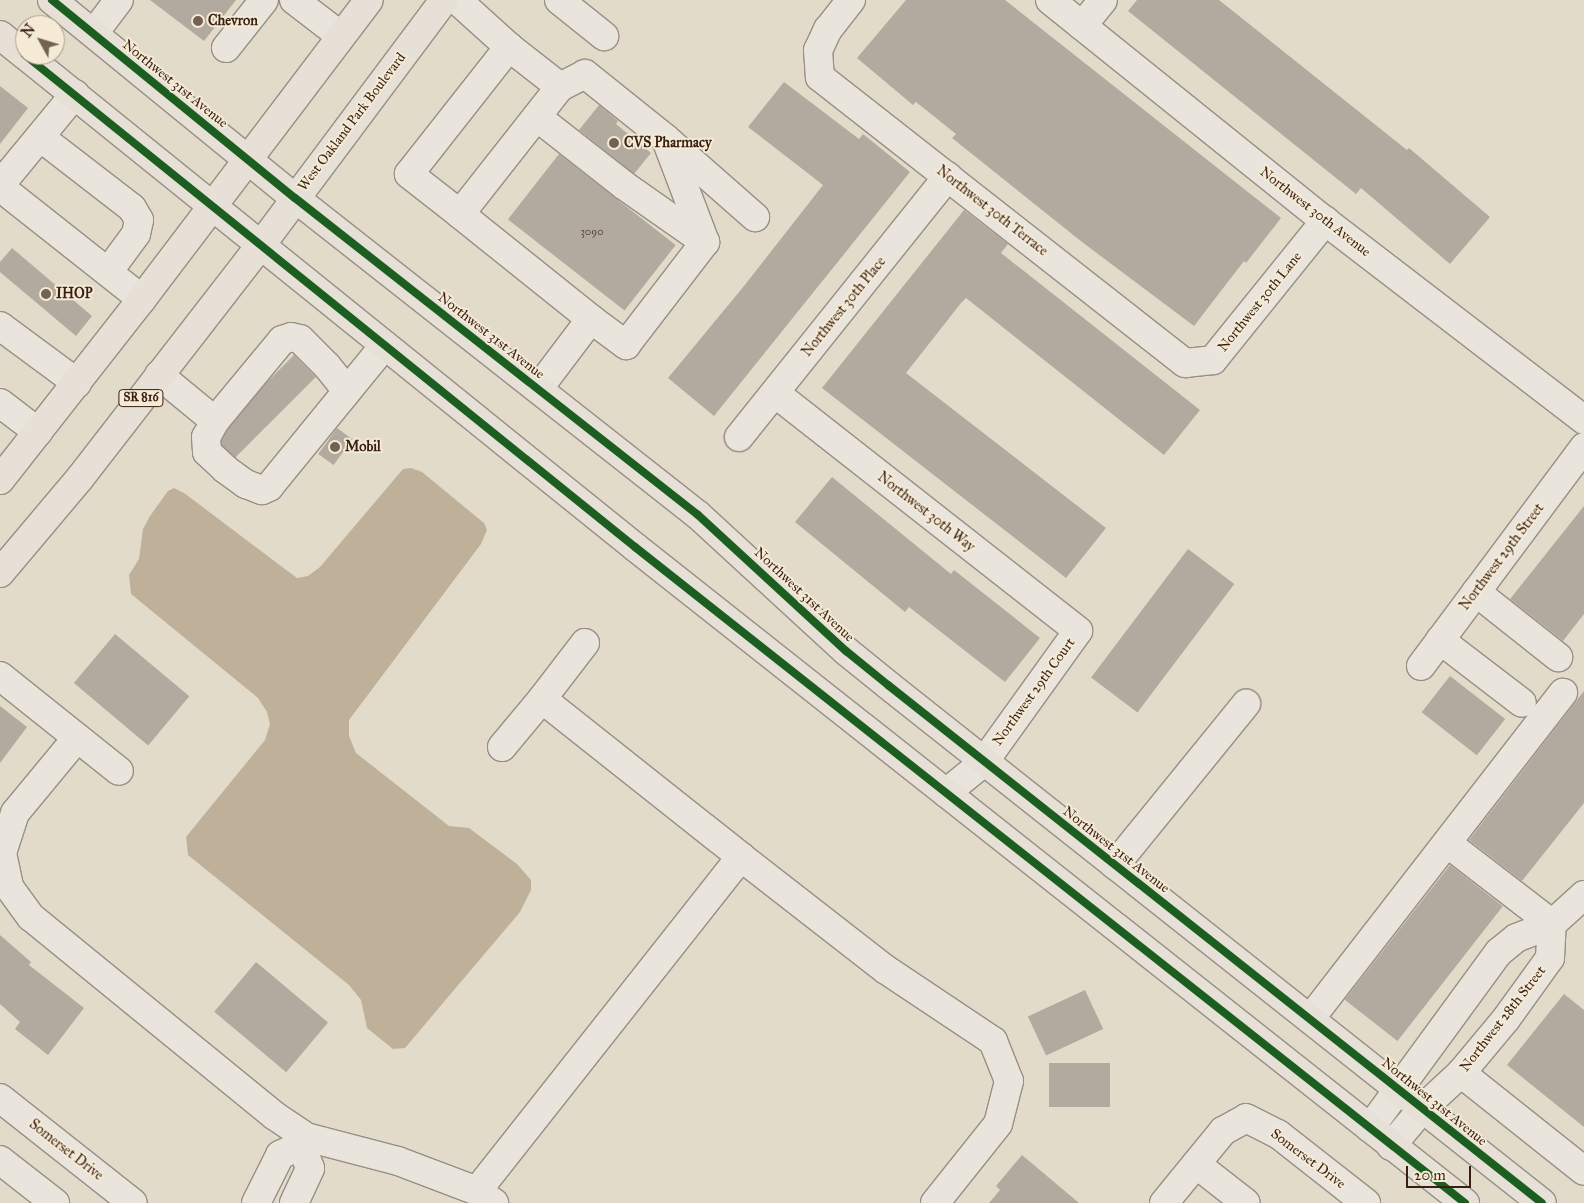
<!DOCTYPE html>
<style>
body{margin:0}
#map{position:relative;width:1584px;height:1203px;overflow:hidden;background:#e3dbc9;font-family:"IM FELL Great Primer",serif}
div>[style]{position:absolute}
.water>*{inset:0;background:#bfb099}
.building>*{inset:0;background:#b2aa9e;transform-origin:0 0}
.roads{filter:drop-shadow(1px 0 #978f84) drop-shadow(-1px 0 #978f84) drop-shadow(0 1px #978f84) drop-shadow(0 -1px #978f84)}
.minor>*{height:28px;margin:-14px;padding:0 14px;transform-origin:14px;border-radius:14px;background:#e9e4dc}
.major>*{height:28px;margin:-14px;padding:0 14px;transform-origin:14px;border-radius:14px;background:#e6e0d6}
.cycleway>*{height:8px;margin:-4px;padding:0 4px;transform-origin:4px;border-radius:4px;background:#1b5e20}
.dots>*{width:14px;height:14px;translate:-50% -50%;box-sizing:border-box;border:2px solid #f4ead5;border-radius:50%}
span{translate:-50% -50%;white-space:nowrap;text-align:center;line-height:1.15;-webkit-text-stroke:4px #f4ead5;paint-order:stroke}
.number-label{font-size:11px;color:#564236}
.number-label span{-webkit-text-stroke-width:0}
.shield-label span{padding:1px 4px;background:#f4ead5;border:1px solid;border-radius:4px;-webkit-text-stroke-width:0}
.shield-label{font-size:12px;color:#381f13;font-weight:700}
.poi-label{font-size:14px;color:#381f13;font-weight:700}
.left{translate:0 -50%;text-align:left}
.street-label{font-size:14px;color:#381f13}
.north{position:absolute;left:15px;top:15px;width:50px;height:50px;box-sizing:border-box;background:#f4ead5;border:1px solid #a99987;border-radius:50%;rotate:309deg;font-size:14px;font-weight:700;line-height:20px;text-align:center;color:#381f13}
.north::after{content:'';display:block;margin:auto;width:18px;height:22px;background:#746153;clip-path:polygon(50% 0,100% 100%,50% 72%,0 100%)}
.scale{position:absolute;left:1406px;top:1166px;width:65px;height:22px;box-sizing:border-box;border:2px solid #381f13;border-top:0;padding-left:6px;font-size:15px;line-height:18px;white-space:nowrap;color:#381f13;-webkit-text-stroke:4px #f4ead5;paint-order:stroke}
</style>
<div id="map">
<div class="water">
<div style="clip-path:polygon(411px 468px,422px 472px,484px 523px,487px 530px,481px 544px,349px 720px,349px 736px,356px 753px,449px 826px,469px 828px,517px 864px,531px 880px,531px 890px,520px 912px,405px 1048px,393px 1049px,367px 1028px,361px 1000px,349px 985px,188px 855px,186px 837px,265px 740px,270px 724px,267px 712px,258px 698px,131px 594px,129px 575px,139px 559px,143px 529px,150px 516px,168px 491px,174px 488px,184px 493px,297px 578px,308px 576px,320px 567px,403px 469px)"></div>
</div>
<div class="building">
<div style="clip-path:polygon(150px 0,236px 0,204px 41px)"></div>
<div style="clip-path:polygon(906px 0,1005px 0,1281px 218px,1246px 263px,1244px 261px,1194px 326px,1082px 242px,952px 138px,956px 134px,916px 102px,913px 105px,857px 58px)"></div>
<div style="clip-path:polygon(1137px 0,1219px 0,1407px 150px,1409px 148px,1490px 217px,1450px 264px,1361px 188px,1356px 194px,1128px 11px)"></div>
<div style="clip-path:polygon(784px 82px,859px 139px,863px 134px,910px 172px,714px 416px,668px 378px,744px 286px,823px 185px,748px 127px)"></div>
<div style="clip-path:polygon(0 86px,28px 108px,0 144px)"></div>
<div style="clip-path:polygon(599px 105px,618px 121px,616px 124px,651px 153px,634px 174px,579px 130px)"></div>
<div style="left:559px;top:154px;width:148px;height:83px;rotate:38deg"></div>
<div style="clip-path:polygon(964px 210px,1008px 244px,1001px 253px,1200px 410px,1164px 455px,966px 298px,961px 303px,906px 373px,1106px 528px,1066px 578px,822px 388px)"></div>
<div style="clip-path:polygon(12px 248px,92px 316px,76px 336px,0 272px,0 262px)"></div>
<div style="left:294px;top:355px;width:31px;height:115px;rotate:45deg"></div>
<div style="left:337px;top:428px;width:19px;height:32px;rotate:36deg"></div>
<div style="clip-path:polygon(832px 477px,951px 574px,954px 570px,1040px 638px,1005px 682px,909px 607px,905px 612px,795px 522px)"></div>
<div style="clip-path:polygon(1584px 506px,1584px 614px,1563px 641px,1510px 599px)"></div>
<div style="left:1188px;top:549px;width:58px;height:161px;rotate:37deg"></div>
<div style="left:115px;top:634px;width:97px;height:64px;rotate:40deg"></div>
<div style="left:1450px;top:676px;width:70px;height:46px;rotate:38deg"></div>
<div style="clip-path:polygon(1584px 691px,1584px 803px,1522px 881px,1469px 840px)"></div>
<div style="clip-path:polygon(0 706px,27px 727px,0 763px)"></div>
<div style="left:1450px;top:865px;width:67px;height:171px;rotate:38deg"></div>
<div style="clip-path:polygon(0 935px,31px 962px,29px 965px,84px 1008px,48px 1055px,15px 1029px,20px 1022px,0 1004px)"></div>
<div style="left:256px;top:962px;width:94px;height:65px;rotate:40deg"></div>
<div style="left:1085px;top:990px;width:43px;height:63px;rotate:65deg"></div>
<div style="clip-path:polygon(1564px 994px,1584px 1010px,1584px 1127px,1507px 1065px)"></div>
<div style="left:1049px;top:1063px;width:61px;height:44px"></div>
<div style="clip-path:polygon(1022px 1155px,1079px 1203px,989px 1203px,1000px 1190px,996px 1186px)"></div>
</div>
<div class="roads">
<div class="minor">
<div style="left:294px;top:0;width:59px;rotate:37.5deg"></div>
<div style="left:457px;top:0;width:70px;rotate:42.1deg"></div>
<div style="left:559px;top:0;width:58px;rotate:38.7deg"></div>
<div style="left:851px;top:0;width:37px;rotate:128deg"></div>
<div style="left:828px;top:29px;width:23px;rotate:115deg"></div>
<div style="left:818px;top:50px;width:27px;rotate:86deg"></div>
<div style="left:820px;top:77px;width:464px;rotate:38.1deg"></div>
<div style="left:1185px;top:363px;width:28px;rotate:-6deg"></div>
<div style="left:1213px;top:360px;width:179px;rotate:-51.1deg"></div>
<div style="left:1050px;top:0;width:353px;rotate:38.8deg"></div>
<div style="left:1325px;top:221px;width:327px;rotate:37.5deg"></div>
<div style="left:1082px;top:26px;width:33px;rotate:-51deg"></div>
<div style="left:94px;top:33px;width:41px;rotate:-52.9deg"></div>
<div style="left:226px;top:48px;width:61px;rotate:-51.6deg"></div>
<div style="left:537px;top:117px;width:112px;rotate:38.1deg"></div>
<div style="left:625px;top:186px;width:98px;rotate:35deg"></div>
<div style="left:40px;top:137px;width:116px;rotate:37.7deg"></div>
<div style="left:132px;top:208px;width:14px;rotate:60deg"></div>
<div style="left:139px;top:220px;width:14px;rotate:102deg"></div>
<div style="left:136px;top:234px;width:47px;rotate:126.4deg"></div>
<div style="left:667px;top:142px;width:107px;rotate:69.2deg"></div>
<div style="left:0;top:185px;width:118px;rotate:-50.5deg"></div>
<div style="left:0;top:187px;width:181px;rotate:38.3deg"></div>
<div style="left:460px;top:214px;width:65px;rotate:-141.9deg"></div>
<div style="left:409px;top:174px;width:162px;rotate:-51.8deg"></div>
<div style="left:509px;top:47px;width:65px;rotate:38.1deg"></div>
<div style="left:591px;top:319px;width:168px;rotate:-141.3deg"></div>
<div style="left:460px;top:214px;width:162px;rotate:-51.8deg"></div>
<div style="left:560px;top:87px;width:28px;rotate:-27deg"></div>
<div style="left:585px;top:74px;width:102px;rotate:38.7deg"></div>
<div style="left:665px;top:138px;width:120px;rotate:41.3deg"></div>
<div style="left:0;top:326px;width:96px;rotate:36.5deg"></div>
<div style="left:159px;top:375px;width:72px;rotate:39.4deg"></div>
<div style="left:215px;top:421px;width:18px;rotate:119deg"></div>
<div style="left:206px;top:437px;width:15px;rotate:86deg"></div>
<div style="left:207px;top:452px;width:25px;rotate:43deg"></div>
<div style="left:225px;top:469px;width:26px;rotate:36deg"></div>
<div style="left:246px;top:484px;width:17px;rotate:21deg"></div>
<div style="left:262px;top:490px;width:8px;rotate:-23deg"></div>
<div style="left:269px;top:487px;width:183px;rotate:-50.8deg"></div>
<div style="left:538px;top:389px;width:88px;rotate:-52.9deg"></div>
<div style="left:591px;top:319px;width:44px;rotate:36.6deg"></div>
<div style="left:626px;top:345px;width:130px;rotate:-52.5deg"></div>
<div style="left:775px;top:393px;width:385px;rotate:38.1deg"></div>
<div style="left:1078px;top:631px;width:161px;rotate:125.7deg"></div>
<div style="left:984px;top:762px;width:49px;rotate:140.8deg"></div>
<div style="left:0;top:403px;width:48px;rotate:37.3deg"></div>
<div style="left:215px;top:421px;width:105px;rotate:-50.4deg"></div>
<div style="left:282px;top:340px;width:9px;rotate:-18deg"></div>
<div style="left:291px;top:337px;width:9px;rotate:13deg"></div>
<div style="left:300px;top:339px;width:38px;rotate:45deg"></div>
<div style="left:327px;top:366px;width:32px;rotate:51deg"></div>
<div style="left:739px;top:437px;width:334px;rotate:-51.3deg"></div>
<div style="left:1476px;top:592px;width:105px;rotate:38.4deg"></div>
<div style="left:1440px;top:640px;width:103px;rotate:37.5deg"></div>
<div style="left:585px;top:643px;width:71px;rotate:127.5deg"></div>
<div style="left:542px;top:699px;width:254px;rotate:38.4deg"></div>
<div style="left:1421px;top:666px;width:273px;rotate:-53.3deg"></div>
<div style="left:0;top:676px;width:152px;rotate:38.6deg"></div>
<div style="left:77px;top:738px;width:97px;rotate:129.6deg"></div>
<div style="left:15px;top:813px;width:42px;rotate:108deg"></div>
<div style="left:2px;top:853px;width:35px;rotate:78deg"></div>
<div style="left:9px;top:887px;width:37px;rotate:54deg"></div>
<div style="left:31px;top:917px;width:315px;rotate:39.2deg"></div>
<div style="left:275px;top:1116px;width:37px;rotate:34deg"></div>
<div style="left:502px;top:747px;width:62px;rotate:-50.2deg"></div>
<div style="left:1447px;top:843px;width:133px;rotate:37.6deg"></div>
<div style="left:1115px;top:865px;width:208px;rotate:-50.9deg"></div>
<div style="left:1310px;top:1019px;width:413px;rotate:-52.2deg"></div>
<div style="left:1461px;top:1073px;width:157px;rotate:38.5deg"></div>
<div style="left:0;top:1098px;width:169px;rotate:38.3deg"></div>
<div style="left:1370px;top:1128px;width:218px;rotate:-53.8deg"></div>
<div style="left:1499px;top:952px;width:22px;rotate:-39deg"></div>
<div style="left:1516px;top:938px;width:39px;rotate:-21deg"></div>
<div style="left:1552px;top:924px;width:43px;rotate:-42.2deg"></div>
<div style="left:1391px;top:1146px;width:48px;rotate:-50deg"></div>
<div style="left:1422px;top:1109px;width:53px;rotate:-42.7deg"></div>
<div style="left:1461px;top:1073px;width:70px;rotate:-50.2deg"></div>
<div style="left:1506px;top:1019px;width:75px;rotate:-54.2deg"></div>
<div style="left:1550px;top:958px;width:34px;rotate:-87deg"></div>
<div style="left:0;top:1160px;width:70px;rotate:38deg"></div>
<div style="left:1196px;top:1164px;width:63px;rotate:38deg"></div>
<div style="left:477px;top:1191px;width:426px;rotate:-51.7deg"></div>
<div style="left:741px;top:857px;width:182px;rotate:37.9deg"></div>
<div style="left:885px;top:969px;width:130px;rotate:33.7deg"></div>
<div style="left:993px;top:1041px;width:43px;rotate:68.2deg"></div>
<div style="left:1009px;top:1081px;width:44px;rotate:104.3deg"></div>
<div style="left:998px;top:1124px;width:101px;rotate:128.6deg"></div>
<div style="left:256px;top:1203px;width:54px;rotate:-63.4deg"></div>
<div style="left:280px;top:1155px;width:23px;rotate:-25deg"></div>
<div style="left:301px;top:1145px;width:9px;rotate:-58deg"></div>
<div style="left:306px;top:1137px;width:95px;rotate:14.6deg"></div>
<div style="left:398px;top:1161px;width:85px;rotate:20.8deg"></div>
<div style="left:477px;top:1191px;width:21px;rotate:35deg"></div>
<div style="left:294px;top:1203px;width:38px;rotate:-65deg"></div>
<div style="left:310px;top:1168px;width:25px;rotate:-111deg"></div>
<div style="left:1164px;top:1203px;width:93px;rotate:-50.7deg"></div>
<div style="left:1223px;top:1131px;width:26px;rotate:-29deg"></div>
<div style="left:1246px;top:1118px;width:36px;rotate:27deg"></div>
<div style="left:1278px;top:1134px;width:112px;rotate:38.1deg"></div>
</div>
<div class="major">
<div style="left:52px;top:0;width:313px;rotate:39.2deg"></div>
<div style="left:295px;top:198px;width:513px;rotate:38.19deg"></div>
<div style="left:698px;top:515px;width:201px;rotate:42.6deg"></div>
<div style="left:846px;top:651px;width:54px;rotate:39deg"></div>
<div style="left:888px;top:685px;width:834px;rotate:38.38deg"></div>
<div style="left:0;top:35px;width:32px;rotate:39deg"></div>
<div style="left:25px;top:55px;width:784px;rotate:38.89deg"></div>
<div style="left:635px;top:547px;width:1058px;rotate:38.32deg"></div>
<div style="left:0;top:480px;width:230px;rotate:-51.9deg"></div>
<div style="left:142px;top:299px;width:375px;rotate:-52.8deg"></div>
<div style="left:0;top:573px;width:124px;rotate:-49.9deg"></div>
<div style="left:80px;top:478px;width:295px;rotate:-52.2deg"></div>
<div style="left:261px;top:245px;width:306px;rotate:-53.2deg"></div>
</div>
</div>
<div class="cycleway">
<div style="left:52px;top:0;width:313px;rotate:39.2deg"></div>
<div style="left:295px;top:198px;width:513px;rotate:38.19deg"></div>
<div style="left:698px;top:515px;width:201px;rotate:42.6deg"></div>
<div style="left:846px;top:651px;width:54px;rotate:39deg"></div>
<div style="left:888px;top:685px;width:834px;rotate:38.38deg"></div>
<div style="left:25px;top:55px;width:784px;rotate:38.89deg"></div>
<div style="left:635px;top:547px;width:1058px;rotate:38.32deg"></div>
</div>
<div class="dots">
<div style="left:198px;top:21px;background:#746153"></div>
<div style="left:614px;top:143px;background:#746153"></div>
<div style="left:46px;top:294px;background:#746153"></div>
<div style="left:335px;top:447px;background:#746153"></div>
</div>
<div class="number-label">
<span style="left:592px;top:232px">3090</span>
</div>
<div class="shield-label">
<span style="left:141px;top:398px">SR 816</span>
</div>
<div class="poi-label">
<span class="left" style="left:208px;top:21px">Chevron</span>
<span class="left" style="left:624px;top:143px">CVS Pharmacy</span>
<span class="left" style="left:56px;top:294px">IHOP</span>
<span class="left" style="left:345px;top:447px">Mobil</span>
</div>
<div class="street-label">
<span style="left:175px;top:84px;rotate:39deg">Northwest 31st Avenue</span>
<span style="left:352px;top:122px;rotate:-53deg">West Oakland Park Boulevard</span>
<span style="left:992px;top:211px;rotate:38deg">Northwest 30th Terrace</span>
<span style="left:1315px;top:212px;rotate:38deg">Northwest 30th Avenue</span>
<span style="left:1260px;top:302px;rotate:-51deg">Northwest 30th Lane</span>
<span style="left:844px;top:307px;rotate:-51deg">Northwest 30th Place</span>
<span style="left:491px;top:336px;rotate:38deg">Northwest 31st Avenue</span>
<span style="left:926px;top:512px;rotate:38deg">Northwest 30th Way</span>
<span style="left:1502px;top:557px;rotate:-53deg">Northwest 29th Street</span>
<span style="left:804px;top:595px;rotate:43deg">Northwest 31st Avenue</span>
<span style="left:1034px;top:692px;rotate:-54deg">Northwest 29th Court</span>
<span style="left:1116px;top:850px;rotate:38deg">Northwest 31st Avenue</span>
<span style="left:1503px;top:1019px;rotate:-52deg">Northwest 28th Street</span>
<span style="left:1434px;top:1102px;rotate:39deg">Northwest 31st Avenue</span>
<span style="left:66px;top:1150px;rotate:38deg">Somerset Drive</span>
<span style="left:1308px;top:1159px;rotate:37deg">Somerset Drive</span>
</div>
<div class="north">N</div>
<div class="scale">20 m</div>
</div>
